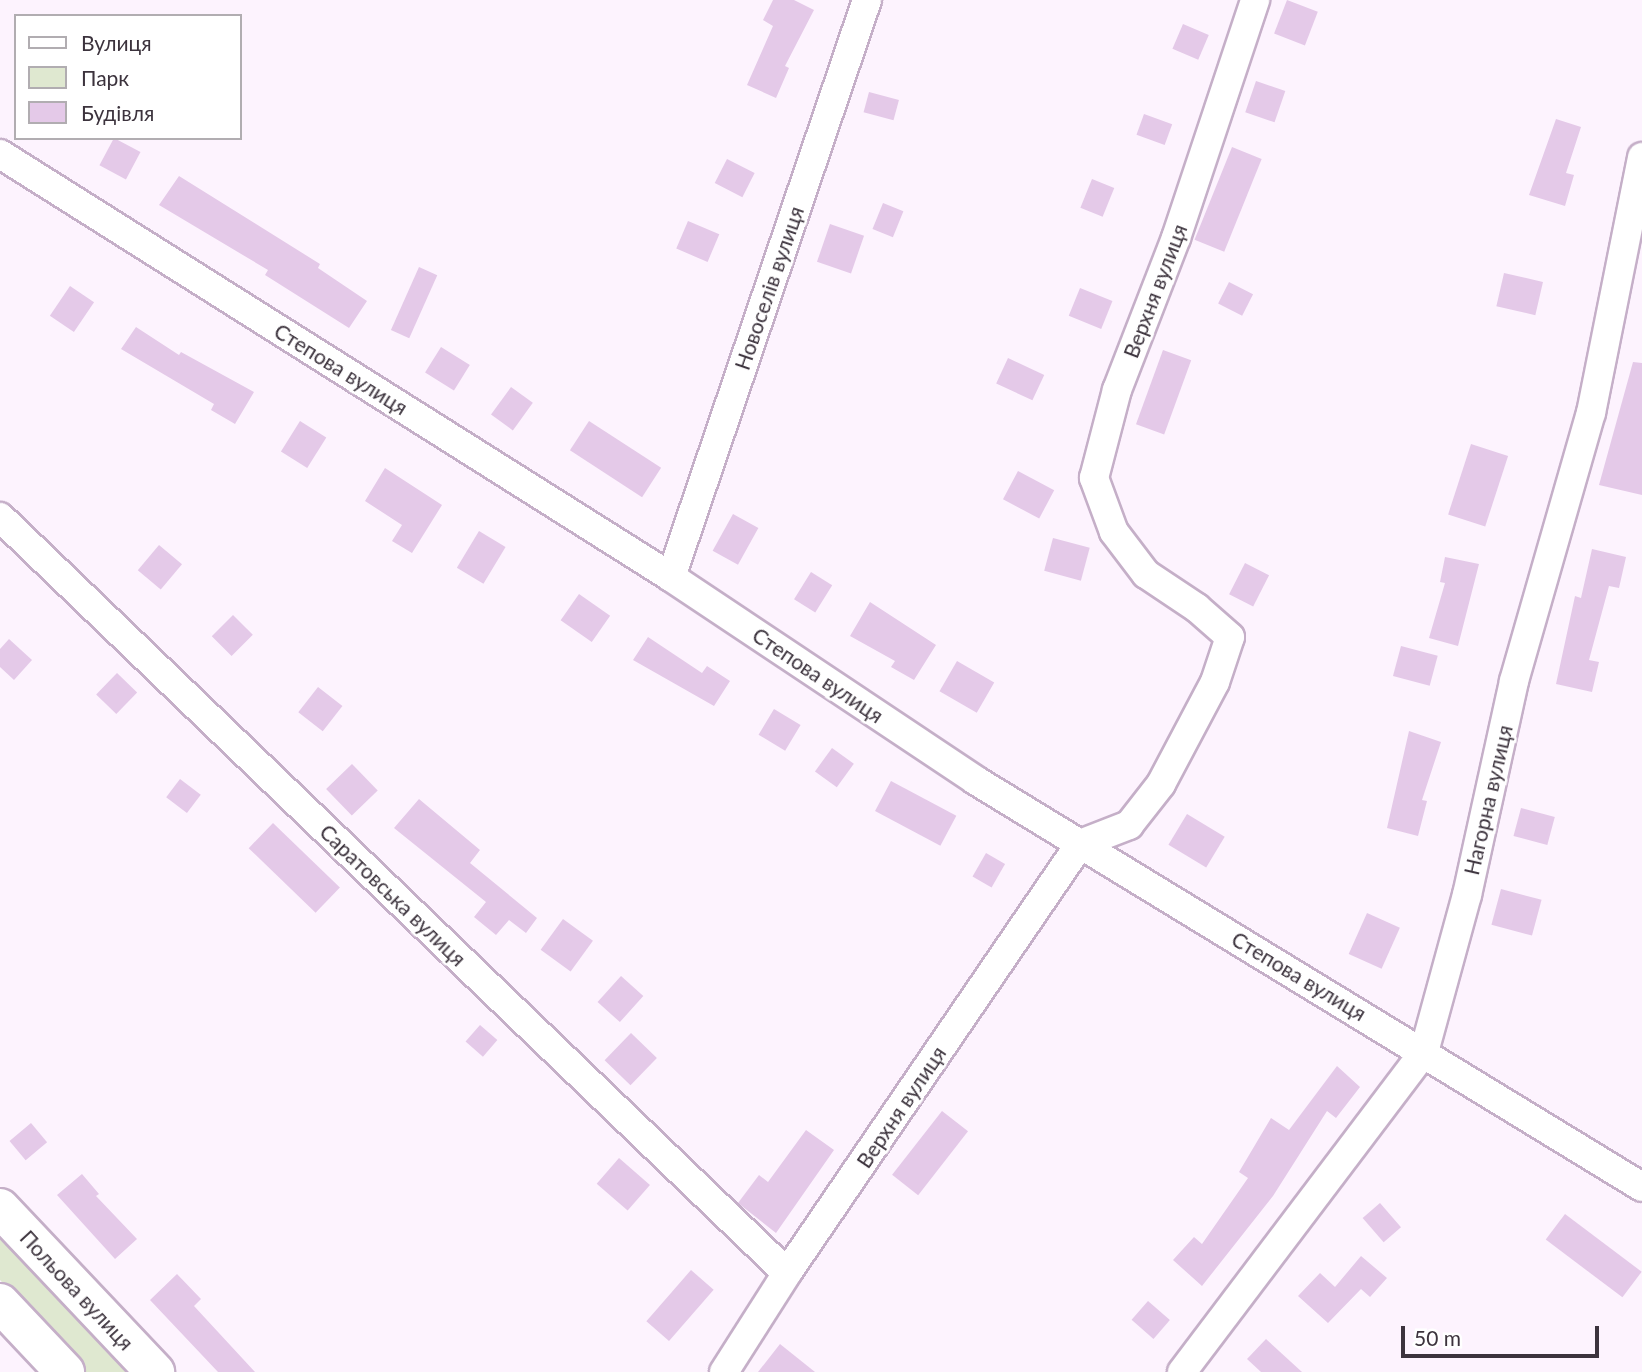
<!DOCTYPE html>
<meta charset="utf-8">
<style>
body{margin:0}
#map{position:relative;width:1642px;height:1372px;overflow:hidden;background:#fdf3fe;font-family:Lato,sans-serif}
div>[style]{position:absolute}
.green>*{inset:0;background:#dfe8d0}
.building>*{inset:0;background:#e4c9e8;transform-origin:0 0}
.roads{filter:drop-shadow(2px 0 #c5afc8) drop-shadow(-2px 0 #c5afc8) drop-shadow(0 2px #c5afc8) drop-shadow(0 -2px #c5afc8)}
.street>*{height:28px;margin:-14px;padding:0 14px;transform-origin:14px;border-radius:14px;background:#fff}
.secondary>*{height:38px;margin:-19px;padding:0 19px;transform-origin:19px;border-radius:19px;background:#fff}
span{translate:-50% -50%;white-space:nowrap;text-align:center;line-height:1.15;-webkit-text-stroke:5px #fff;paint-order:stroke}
.street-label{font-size:21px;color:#3c333d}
.legend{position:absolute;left:14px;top:14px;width:228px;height:126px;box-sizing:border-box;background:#fff;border:2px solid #b1adb1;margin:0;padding:9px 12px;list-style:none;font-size:21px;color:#3c333d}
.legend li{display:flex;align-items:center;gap:14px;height:35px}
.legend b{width:35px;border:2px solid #b1adb1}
.scale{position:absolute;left:1401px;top:1326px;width:198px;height:32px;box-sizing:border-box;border:4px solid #3c333d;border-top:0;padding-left:9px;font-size:21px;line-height:24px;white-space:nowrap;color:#3c333d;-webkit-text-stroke:5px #fff;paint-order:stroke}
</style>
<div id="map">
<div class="green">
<div style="clip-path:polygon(0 1224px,140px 1372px,86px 1372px,0 1280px)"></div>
</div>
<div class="building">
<div style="clip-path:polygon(773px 0,794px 0,814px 10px,785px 66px,789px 68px,776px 98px,747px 85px,773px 26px,763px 20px)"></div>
<div style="left:1287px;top:0;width:33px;height:36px;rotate:21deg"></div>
<div style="left:1183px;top:24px;width:28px;height:27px;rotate:23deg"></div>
<div style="left:1256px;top:81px;width:31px;height:33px;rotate:19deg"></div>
<div style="left:869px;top:92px;width:31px;height:21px;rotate:15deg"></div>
<div style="left:1144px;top:114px;width:30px;height:22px;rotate:20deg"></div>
<div style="clip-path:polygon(1556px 119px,1581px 127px,1566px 173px,1574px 175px,1565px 206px,1529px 195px)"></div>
<div style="left:114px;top:138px;width:30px;height:31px;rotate:28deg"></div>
<div style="left:1232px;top:147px;width:32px;height:100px;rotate:22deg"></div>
<div style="left:727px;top:159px;width:31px;height:27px;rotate:27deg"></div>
<div style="clip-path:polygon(179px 176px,320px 264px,318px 268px,367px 301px,349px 328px,265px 275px,268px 270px,159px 205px)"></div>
<div style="left:1092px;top:179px;width:24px;height:31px;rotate:22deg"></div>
<div style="left:883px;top:203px;width:22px;height:28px;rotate:22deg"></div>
<div style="left:688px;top:221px;width:34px;height:30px;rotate:23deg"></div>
<div style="left:830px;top:224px;width:36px;height:40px;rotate:19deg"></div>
<div style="left:419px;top:267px;width:20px;height:69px;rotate:24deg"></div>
<div style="left:1504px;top:273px;width:40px;height:34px;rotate:13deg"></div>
<div style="left:1229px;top:282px;width:27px;height:24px;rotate:27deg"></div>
<div style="left:70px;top:286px;width:29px;height:36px;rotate:34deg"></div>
<div style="left:1080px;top:288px;width:35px;height:30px;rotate:22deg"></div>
<div style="clip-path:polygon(136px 327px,179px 355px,181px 352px,254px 392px,235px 424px,211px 410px,214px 404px,121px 349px)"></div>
<div style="left:441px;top:347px;width:34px;height:30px;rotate:32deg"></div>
<div style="left:1163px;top:350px;width:30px;height:79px;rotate:20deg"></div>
<div style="left:1008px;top:358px;width:40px;height:28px;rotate:25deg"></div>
<div style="clip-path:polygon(1633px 362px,1642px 363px,1642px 495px,1599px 485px)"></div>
<div style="left:511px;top:387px;width:27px;height:34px;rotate:36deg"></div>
<div style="left:300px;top:421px;width:31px;height:36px;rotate:32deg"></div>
<div style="left:589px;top:421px;width:86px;height:35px;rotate:33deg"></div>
<div style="left:1471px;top:444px;width:39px;height:74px;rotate:18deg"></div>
<div style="clip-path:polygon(385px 468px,442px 505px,412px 553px,392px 541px,402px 525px,365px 501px)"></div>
<div style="left:1018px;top:471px;width:41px;height:32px;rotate:28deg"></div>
<div style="left:733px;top:514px;width:29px;height:42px;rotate:29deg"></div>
<div style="left:479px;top:531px;width:31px;height:43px;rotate:31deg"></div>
<div style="left:1053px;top:538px;width:38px;height:34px;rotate:15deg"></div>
<div style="left:159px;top:545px;width:30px;height:33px;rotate:40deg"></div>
<div style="clip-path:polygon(1592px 549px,1626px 557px,1619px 588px,1609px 586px,1589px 660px,1599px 662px,1592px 692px,1556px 684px,1575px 596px,1581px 598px)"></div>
<div style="clip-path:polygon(1445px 557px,1479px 564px,1458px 646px,1429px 638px,1445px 583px,1440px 582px)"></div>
<div style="left:1245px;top:563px;width:27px;height:35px;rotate:27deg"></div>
<div style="left:811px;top:572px;width:25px;height:32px;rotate:32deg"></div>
<div style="left:579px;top:594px;width:38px;height:32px;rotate:35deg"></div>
<div style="clip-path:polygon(870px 602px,936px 645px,914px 680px,891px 667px,895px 661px,850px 636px)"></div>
<div style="left:233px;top:615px;width:28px;height:30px;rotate:45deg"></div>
<div style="clip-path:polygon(648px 637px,702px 673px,707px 666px,730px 681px,714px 706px,633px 660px)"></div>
<div style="clip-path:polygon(9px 639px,32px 660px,14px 680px,0 667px,0 649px)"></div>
<div style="left:1401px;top:646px;width:38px;height:31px;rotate:15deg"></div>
<div style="left:957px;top:661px;width:43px;height:35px;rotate:30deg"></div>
<div style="left:117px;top:673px;width:28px;height:30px;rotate:44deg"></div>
<div style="left:318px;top:687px;width:31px;height:32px;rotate:38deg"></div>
<div style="left:774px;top:709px;width:31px;height:30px;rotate:31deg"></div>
<div style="clip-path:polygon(1409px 731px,1441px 742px,1422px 800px,1427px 801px,1418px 836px,1387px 828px)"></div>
<div style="left:832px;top:748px;width:27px;height:29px;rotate:36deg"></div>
<div style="left:352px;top:764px;width:37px;height:36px;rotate:46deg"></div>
<div style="left:180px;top:779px;width:26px;height:23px;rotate:37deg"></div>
<div style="left:891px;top:781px;width:74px;height:34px;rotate:28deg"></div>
<div style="clip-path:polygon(419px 799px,480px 850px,470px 863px,537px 918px,526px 933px,509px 920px,496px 935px,474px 917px,486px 902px,394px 828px)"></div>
<div style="left:1521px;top:808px;width:35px;height:29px;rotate:15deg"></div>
<div style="left:1187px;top:814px;width:44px;height:36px;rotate:31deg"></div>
<div style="left:273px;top:823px;width:93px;height:35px;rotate:44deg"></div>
<div style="left:986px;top:853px;width:22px;height:27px;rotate:30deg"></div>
<div style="left:1501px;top:889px;width:42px;height:37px;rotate:15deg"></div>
<div style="left:1367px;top:913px;width:36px;height:45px;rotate:24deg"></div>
<div style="left:563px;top:919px;width:37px;height:38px;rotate:36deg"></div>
<div style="left:621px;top:976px;width:30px;height:35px;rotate:42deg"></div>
<div style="left:480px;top:1025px;width:23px;height:22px;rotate:41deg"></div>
<div style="left:631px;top:1033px;width:36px;height:38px;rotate:44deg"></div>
<div style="clip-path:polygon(1337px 1066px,1360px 1087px,1336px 1118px,1327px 1111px,1273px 1196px,1202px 1286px,1173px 1260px,1194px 1237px,1202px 1244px,1248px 1178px,1239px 1172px,1271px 1118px,1289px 1130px)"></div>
<div style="left:942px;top:1111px;width:33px;height:81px;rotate:38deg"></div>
<div style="left:31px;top:1123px;width:25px;height:28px;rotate:50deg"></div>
<div style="clip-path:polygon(806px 1130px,834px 1150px,776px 1233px,738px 1203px,759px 1175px,768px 1182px)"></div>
<div style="left:619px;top:1158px;width:41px;height:34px;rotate:41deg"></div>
<div style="clip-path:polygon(82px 1174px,99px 1194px,96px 1196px,137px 1239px,115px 1259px,57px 1195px)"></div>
<div style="left:1380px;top:1203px;width:32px;height:23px;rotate:49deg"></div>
<div style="left:1565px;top:1214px;width:96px;height:32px;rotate:37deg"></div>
<div style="clip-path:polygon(1361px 1256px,1387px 1278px,1370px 1297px,1361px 1289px,1328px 1323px,1298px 1296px,1320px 1273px,1335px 1287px)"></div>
<div style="left:691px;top:1270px;width:30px;height:68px;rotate:41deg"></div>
<div style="clip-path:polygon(177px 1274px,201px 1299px,194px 1306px,255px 1372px,218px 1372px,150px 1300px)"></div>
<div style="left:1148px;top:1301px;width:29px;height:25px;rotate:41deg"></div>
<div style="clip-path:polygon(1266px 1339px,1302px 1372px,1261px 1372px,1247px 1359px)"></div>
<div style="clip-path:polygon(780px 1344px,815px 1372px,758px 1372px)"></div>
</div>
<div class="roads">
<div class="street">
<div style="left:0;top:154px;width:793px;rotate:32.23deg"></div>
<div style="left:671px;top:577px;width:366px;rotate:33.7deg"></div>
<div style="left:975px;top:780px;width:781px;rotate:31.39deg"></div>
<div style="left:0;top:517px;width:1091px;rotate:43.85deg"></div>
<div style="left:671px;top:577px;width:609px;rotate:-71.24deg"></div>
<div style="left:724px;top:1372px;width:117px;rotate:-57.5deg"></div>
<div style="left:787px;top:1273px;width:520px;rotate:-55.67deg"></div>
<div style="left:1080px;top:844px;width:53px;rotate:-21.2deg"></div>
<div style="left:1129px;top:825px;width:52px;rotate:-52deg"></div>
<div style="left:1161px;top:784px;width:115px;rotate:-62.1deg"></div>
<div style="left:1215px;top:682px;width:47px;rotate:-71.6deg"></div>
<div style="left:1230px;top:637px;width:44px;rotate:-138.7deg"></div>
<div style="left:1197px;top:608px;width:61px;rotate:-146.3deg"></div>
<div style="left:1146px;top:574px;width:53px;rotate:-127.3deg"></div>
<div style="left:1114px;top:532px;width:58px;rotate:-110.3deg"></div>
<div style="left:1094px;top:478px;width:91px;rotate:-75.4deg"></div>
<div style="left:1117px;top:390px;width:163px;rotate:-68.8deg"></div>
<div style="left:1176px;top:238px;width:251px;rotate:-71.6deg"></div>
<div style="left:1182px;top:1372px;width:401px;rotate:-52.9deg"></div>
<div style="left:1424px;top:1052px;width:163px;rotate:-74.7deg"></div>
<div style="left:1467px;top:895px;width:219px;rotate:-77.6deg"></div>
<div style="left:1514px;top:681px;width:279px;rotate:-74deg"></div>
<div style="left:1591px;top:413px;width:261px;rotate:-78.7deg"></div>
</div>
<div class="secondary">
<div style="left:0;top:1208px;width:226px;rotate:46.6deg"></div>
<div style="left:0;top:1303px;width:95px;rotate:46.7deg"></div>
</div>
</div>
<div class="street-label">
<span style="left:769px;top:288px;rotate:-71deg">Новоселів вулиця</span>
<span style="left:1155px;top:291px;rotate:-69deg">Верхня вулиця</span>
<span style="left:341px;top:369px;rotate:32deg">Степова вулиця</span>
<span style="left:818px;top:675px;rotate:34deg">Степова вулиця</span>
<span style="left:1488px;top:800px;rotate:-77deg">Нагорна вулиця</span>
<span style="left:393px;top:895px;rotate:44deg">Саратовська вулиця</span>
<span style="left:1299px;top:976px;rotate:31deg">Степова вулиця</span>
<span style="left:901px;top:1107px;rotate:-56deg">Верхня вулиця</span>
<span style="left:77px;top:1290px;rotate:47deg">Польова вулиця</span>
</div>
<ul class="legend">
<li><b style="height:9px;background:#fff"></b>Вулиця</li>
<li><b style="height:19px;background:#dfe8d0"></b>Парк</li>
<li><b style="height:19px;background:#e4c9e8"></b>Будівля</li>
</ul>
<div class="scale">50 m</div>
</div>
